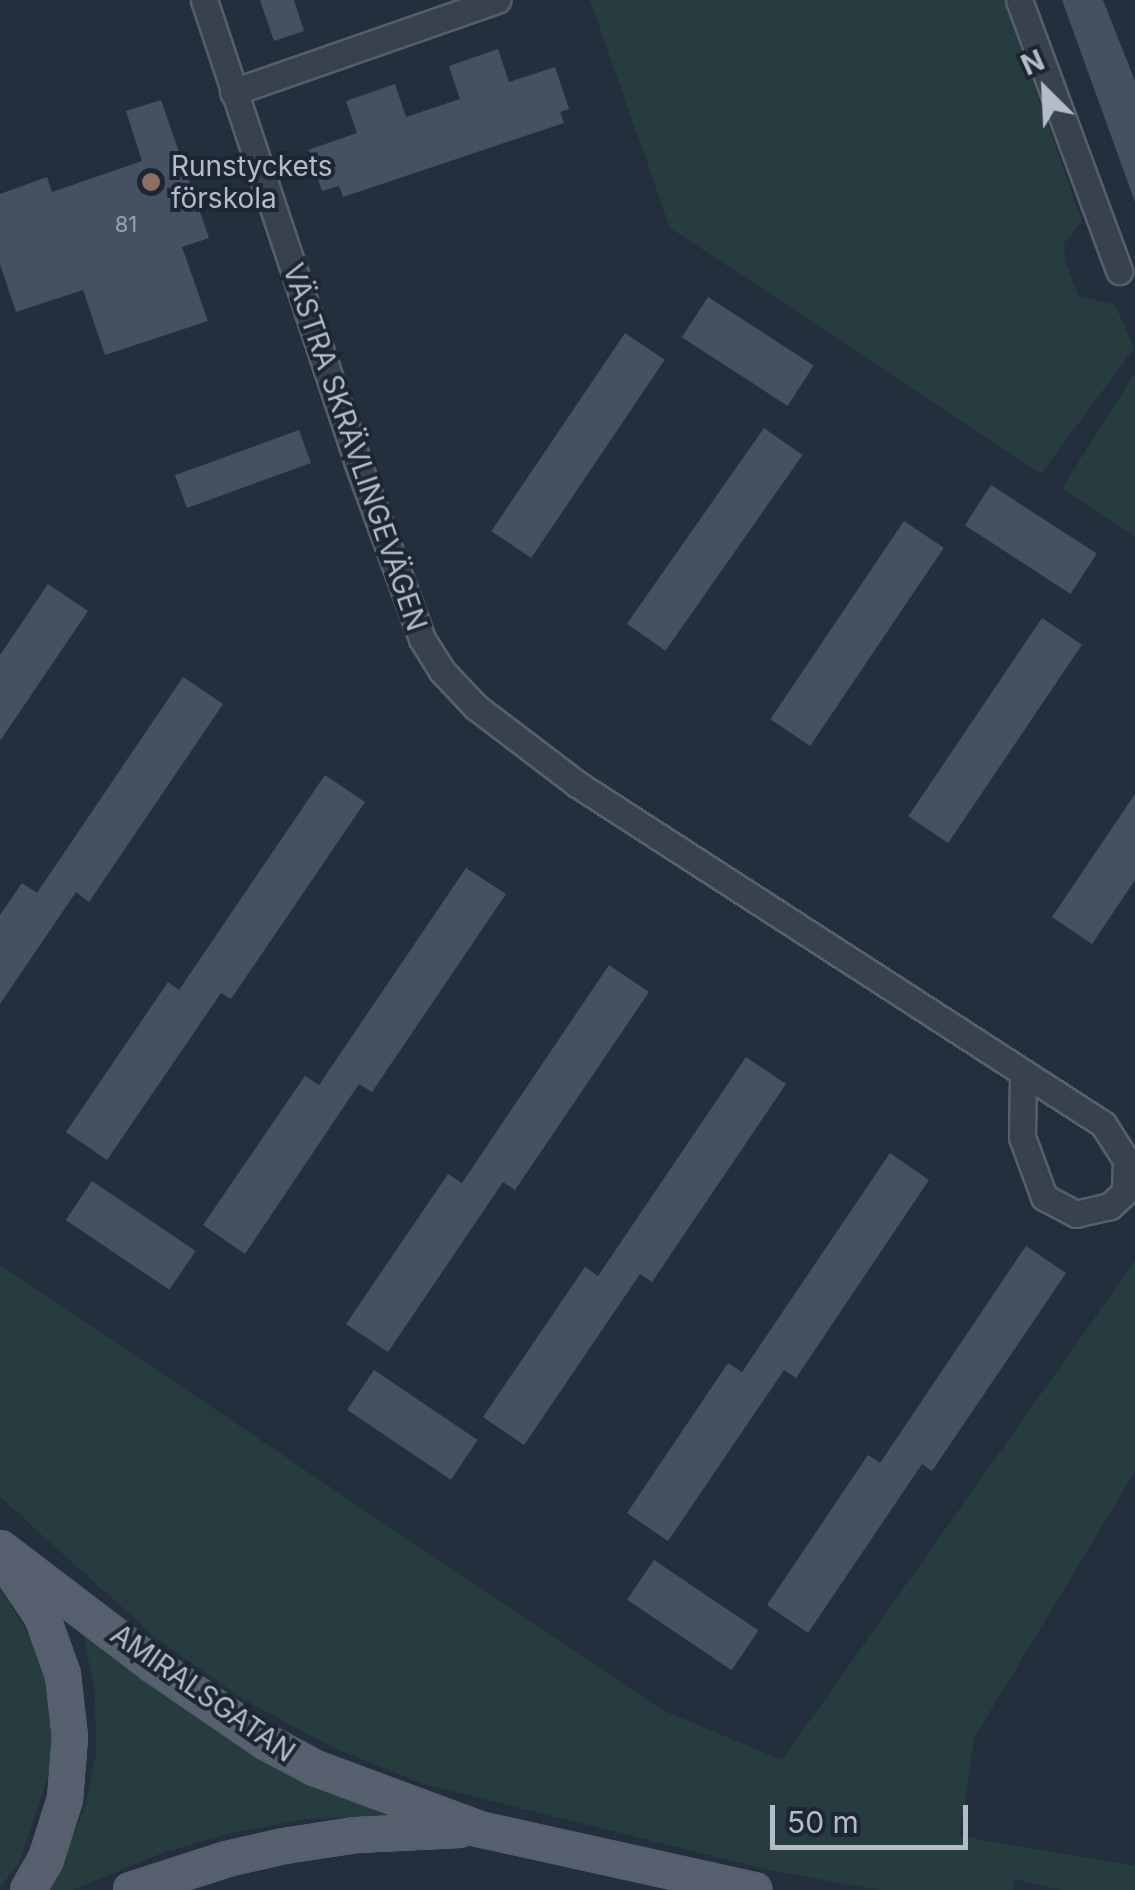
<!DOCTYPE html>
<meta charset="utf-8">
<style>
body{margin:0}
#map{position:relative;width:1135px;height:1890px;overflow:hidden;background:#242f3e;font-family:Inter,sans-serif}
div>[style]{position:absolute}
.green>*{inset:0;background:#263c3f}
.building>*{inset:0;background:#455162;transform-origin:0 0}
.roads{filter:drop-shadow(2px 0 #565f6c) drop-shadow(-2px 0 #565f6c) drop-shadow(0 2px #565f6c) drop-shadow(0 -2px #565f6c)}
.minor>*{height:25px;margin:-12.5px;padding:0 12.5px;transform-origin:12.5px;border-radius:12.5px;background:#38414e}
.major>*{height:32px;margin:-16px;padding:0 16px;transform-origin:16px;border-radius:16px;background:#56606e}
.dots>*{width:28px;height:28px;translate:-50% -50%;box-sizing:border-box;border:5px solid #1d2633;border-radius:50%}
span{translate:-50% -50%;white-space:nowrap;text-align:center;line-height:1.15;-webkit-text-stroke:8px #1d2633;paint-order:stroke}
.number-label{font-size:22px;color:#98a1af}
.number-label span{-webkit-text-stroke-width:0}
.poi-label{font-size:28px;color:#b4bcc9}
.left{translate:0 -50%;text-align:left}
.street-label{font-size:28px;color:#b4bcc9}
.north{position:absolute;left:995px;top:40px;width:100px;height:100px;-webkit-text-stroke:8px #1d2633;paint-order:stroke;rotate:336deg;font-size:28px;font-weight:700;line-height:40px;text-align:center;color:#b4bcc9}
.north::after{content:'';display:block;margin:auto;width:35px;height:45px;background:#b4bcc9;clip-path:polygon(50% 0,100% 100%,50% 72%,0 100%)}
.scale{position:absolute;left:770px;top:1805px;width:198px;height:45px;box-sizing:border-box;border:5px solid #b4bcc9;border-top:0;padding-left:12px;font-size:30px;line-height:35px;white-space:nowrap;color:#b4bcc9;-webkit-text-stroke:8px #1d2633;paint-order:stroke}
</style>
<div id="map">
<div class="green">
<div style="clip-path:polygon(590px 0,1004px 0,1082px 222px,1064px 243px,1065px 261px,1078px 295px,1115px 305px,1134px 348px,1041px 474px,670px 228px)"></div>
<div style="clip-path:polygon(1135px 373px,1135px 537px,1062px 488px)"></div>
<div style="clip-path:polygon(1135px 1261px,1135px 1472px,974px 1738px,960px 1836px,1135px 1866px,1135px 1890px,1062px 1890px,1014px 1879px,1013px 1890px,882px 1890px,777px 1872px,423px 1784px,334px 1748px,243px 1699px,156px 1638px,0 1497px,0 1265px,662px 1710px,782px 1760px)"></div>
<div style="clip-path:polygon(0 1587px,34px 1644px,51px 1698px,52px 1764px,19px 1863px,0 1887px)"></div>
<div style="clip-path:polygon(82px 1631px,193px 1715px,294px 1778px,410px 1816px,307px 1819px,232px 1833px,165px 1852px,72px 1890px,50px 1890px,86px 1805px,96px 1753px,95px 1689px)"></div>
</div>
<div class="building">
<div style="clip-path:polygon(260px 0,294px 0,304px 31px,274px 41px)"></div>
<div style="clip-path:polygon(1062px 0,1103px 0,1135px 81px,1135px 202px)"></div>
<div style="clip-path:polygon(498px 49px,509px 82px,555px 67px,569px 109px,560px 112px,564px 123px,343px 197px,339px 186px,322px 191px,308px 150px,357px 133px,346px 101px,395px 84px,406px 117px,460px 99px,449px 66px)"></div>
<div style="clip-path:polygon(161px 100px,209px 238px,182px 247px,208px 321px,105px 355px,83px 290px,16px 312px,0 264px,0 194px,47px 177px,52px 192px,142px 161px,126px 111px)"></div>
<div style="left:708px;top:297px;width:126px;height:48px;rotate:33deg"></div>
<div style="left:625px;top:333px;width:48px;height:239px;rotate:34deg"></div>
<div style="left:764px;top:428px;width:47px;height:239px;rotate:35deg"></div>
<div style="left:299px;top:430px;width:35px;height:132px;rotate:70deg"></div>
<div style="left:991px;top:485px;width:126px;height:48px;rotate:33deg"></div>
<div style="left:904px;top:521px;width:48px;height:239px;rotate:34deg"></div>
<div style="clip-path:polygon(48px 584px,88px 611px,0 741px,0 655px)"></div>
<div style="left:1042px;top:618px;width:48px;height:239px;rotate:34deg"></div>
<div style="clip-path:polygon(183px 677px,223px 704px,89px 902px,76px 892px,0 1004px,0 915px,22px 883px,37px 893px)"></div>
<div style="clip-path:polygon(325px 775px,365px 802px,231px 999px,221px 993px,107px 1160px,66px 1132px,168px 982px,179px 990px)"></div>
<div style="clip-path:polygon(1135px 794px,1135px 880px,1092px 944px,1052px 917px)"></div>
<div style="clip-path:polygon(466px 868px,506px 894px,372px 1092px,359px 1084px,245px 1254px,203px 1225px,305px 1076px,319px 1085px)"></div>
<div style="clip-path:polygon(609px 965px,649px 992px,515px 1190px,503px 1182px,388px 1352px,346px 1324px,448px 1174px,462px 1183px)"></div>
<div style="clip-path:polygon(746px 1057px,786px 1084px,652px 1282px,640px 1274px,524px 1445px,483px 1417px,585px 1267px,598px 1276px)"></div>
<div style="clip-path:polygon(890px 1153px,929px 1180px,796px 1378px,784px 1370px,668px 1541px,627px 1513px,728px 1363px,742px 1372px)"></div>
<div style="left:92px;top:1181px;width:125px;height:47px;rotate:34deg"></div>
<div style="clip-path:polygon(1026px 1246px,1066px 1273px,932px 1471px,922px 1464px,808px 1633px,767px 1605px,868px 1455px,880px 1463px)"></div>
<div style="left:374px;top:1370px;width:125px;height:48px;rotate:34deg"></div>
<div style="left:654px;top:1560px;width:126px;height:48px;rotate:34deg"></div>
</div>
<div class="roads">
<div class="minor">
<div style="left:204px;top:0;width:486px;rotate:71.6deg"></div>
<div style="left:357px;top:461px;width:189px;rotate:69.9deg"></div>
<div style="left:422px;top:639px;width:38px;rotate:58deg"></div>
<div style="left:442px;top:671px;width:50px;rotate:46.6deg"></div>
<div style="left:476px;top:707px;width:127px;rotate:37.3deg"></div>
<div style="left:577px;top:784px;width:626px;rotate:32.88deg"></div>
<div style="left:1103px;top:1124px;width:43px;rotate:57.4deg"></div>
<div style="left:1126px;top:1160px;width:32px;rotate:92deg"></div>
<div style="left:1125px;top:1192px;width:21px;rotate:137deg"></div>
<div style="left:1110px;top:1206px;width:35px;rotate:167deg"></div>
<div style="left:1076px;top:1214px;width:36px;rotate:-152deg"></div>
<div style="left:1044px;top:1197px;width:64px;rotate:-110.1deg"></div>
<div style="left:1022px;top:1137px;width:61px;rotate:-89.1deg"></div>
<div style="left:1019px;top:0;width:289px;rotate:69.7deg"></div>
<div style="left:233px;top:92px;width:280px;rotate:-19.2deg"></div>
</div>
<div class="major">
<div style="left:0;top:1548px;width:195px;rotate:37.3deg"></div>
<div style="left:155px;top:1666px;width:135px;rotate:34.4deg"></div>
<div style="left:266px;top:1742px;width:55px;rotate:28deg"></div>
<div style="left:315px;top:1768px;width:175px;rotate:20.4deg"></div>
<div style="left:479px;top:1829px;width:282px;rotate:12.5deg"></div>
<div style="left:6px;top:1562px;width:65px;rotate:56.3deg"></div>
<div style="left:42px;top:1616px;width:63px;rotate:70.4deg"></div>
<div style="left:63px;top:1675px;width:62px;rotate:83.6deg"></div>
<div style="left:70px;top:1737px;width:62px;rotate:94.6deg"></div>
<div style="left:65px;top:1799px;width:63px;rotate:107.6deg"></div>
<div style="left:46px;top:1859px;width:36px;rotate:120deg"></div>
<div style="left:131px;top:1890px;width:101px;rotate:-17.9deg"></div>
<div style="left:227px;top:1859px;width:58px;rotate:-12.8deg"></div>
<div style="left:284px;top:1846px;width:74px;rotate:-8.6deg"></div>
<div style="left:357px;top:1835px;width:102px;rotate:-2.8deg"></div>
</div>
</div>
<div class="dots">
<div style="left:151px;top:182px;background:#8d6e63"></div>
</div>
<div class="number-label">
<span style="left:126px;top:225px">81</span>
</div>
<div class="poi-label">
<span class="left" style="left:171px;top:182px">Runstyckets<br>förskola</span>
</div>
<div class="street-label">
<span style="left:355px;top:447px;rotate:71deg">VÄSTRA SKRÄVLINGEVÄGEN</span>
<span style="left:203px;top:1693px;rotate:35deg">AMIRALSGATAN</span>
</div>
<div class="north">N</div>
<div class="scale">50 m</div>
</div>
